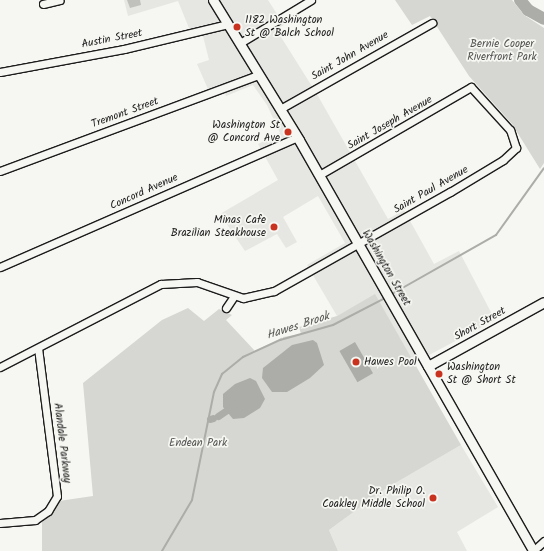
<!DOCTYPE html>
<style>
body{margin:0}
#map{position:relative;width:544px;height:551px;overflow:hidden;background:#f6f6f2;font-family:Kalam,sans-serif}
div>[style]{position:absolute}
.built>*{inset:0;background:#e6e6e2}
.green>*{inset:0;background:#d6d6d2}
.water>*{inset:0;background:#acaca9;transform-origin:0 0}
.stream>*{height:2px;margin:-1px;padding:0 1px;transform-origin:1px;border-radius:1px;background:#acaca9}
.canal>*{height:7px;margin:-3.5px;padding:0 3.5px;transform-origin:3.5px;border-radius:3.5px;background:#acaca9}
.river>*{height:12px;margin:-6px;padding:0 6px;transform-origin:6px;border-radius:6px;background:#acaca9}
.building>*{inset:0;background:#c0c0bd}
.roads{filter:drop-shadow(1px 0 #1c1c1c) drop-shadow(-1px 0 #1c1c1c) drop-shadow(0 1px #1c1c1c) drop-shadow(0 -1px #1c1c1c)}
.street>*{height:7px;margin:-3.5px;padding:0 3.5px;transform-origin:3.5px;border-radius:3.5px;background:#f6f6f2}
.secondary>*{height:9px;margin:-4.5px;padding:0 4.5px;transform-origin:4.5px;border-radius:4.5px;background:#f6f6f2}
.dots>*{width:11px;height:11px;translate:-50% -50%;box-sizing:border-box;border:2px solid #f6f6f2;border-radius:50%}
span{translate:-50% -50%;white-space:nowrap;text-align:center;line-height:1.15;-webkit-text-stroke:3.5px #f6f6f2;paint-order:stroke}
.poi-label{font-size:11px;color:#1c1c1c}
.left{translate:0 -50%;text-align:left}
.right{translate:-100% -50%;text-align:right}
.street-label{font-size:11px;color:#1c1c1c}
.park-label{font-size:11px;color:#545453}
.water-label{font-size:12px;color:#565654;font-style:italic}
</style>
<div id="map">
<div class="built">
<div style="clip-path:polygon(124px 0,268px 0,284px 25px,276px 29px,318px 96px,388px 219px,404px 210px,434px 264px,459px 251px,495px 320px,414px 363px,375px 295px,337px 316px,307px 265px,345px 243px,318px 196px,283px 217px,297px 242px,286px 248px,277px 234px,245px 251px,220px 214px,278px 180px,258px 144px,280px 133px,267px 105px,253px 85px,226px 96px,221px 84px,208px 89px,197px 64px,209px 60px,203px 36px,193px 38px,178px 1px,128px 16px)"></div>
<div style="clip-path:polygon(461px 445px,498px 507px,457px 532px,467px 551px,338px 551px,329px 530px,385px 489px)"></div>
</div>
<div class="green">
<div style="clip-path:polygon(395px 0,512px 0,524px 15px,544px 28px,544px 163px,540px 169px,512px 124px,469px 76px,430px 16px,412px 25px)"></div>
<div style="clip-path:polygon(375px 294px,461px 445px,385px 489px,329px 530px,338px 551px,42px 551px,42px 522px,59px 501px,93px 496px,83px 383px,162px 320px,188px 308px,204px 321px,219px 309px,232px 315px,226px 320px,255px 351px,283px 337px,301px 334px,299px 327px,337px 316px)"></div>
</div>
<div class="water">
<div style="clip-path:polygon(313px 340px,317px 343px,324px 365px,310px 378px,287px 392px,272px 392px,262px 378px,263px 368px,292px 345px)"></div>
<div style="left:355px;top:342px;width:36px;height:18px;rotate:60deg"></div>
<div style="clip-path:polygon(250px 378px,256px 381px,265px 399px,260px 408px,244px 418px,233px 419px,223px 407px,223px 394px,235px 384px)"></div>
</div>
<div class="stream">
<div style="left:390px;top:295px;width:122px;rotate:-29.5deg"></div>
<div style="left:496px;top:235px;width:82px;rotate:-54.4deg"></div>
<div style="left:162px;top:551px;width:59px;rotate:-59.5deg"></div>
<div style="left:192px;top:500px;width:110px;rotate:-78.5deg"></div>
<div style="left:214px;top:392px;width:20px;rotate:-66deg"></div>
<div style="left:222px;top:374px;width:27px;rotate:-39deg"></div>
<div style="left:243px;top:357px;width:41px;rotate:-24.7deg"></div>
<div style="left:280px;top:340px;width:55px;rotate:-15.8deg"></div>
<div style="left:333px;top:325px;width:59px;rotate:-27.4deg"></div>
</div>
<div class="canal">
<div style="left:218px;top:416px;width:18px;rotate:-34deg"></div>
<div style="left:210px;top:419px;width:3px;rotate:-18deg"></div>
</div>
<div class="river">
<div style="left:520px;top:0;width:13px;rotate:51deg"></div>
<div style="left:528px;top:10px;width:18px;rotate:29deg"></div>
</div>
<div class="building">
<div style="clip-path:polygon(127px 0,140px 0,141px 5px,130px 8px)"></div>
</div>
<div class="roads">
<div class="street">
<div style="left:43px;top:4px;width:17px;rotate:-13deg"></div>
<div style="left:240px;top:43px;width:83px;rotate:-31.2deg"></div>
<div style="left:0;top:72px;width:126px;rotate:-10.5deg"></div>
<div style="left:124px;top:49px;width:107px;rotate:-13.5deg"></div>
<div style="left:280px;top:109px;width:175px;rotate:-29.5deg"></div>
<div style="left:0;top:171px;width:275px;rotate:-20.4deg"></div>
<div style="left:0;top:267px;width:324px;rotate:-23.6deg"></div>
<div style="left:226px;top:308px;width:14px;rotate:-56deg"></div>
<div style="left:0;top:367px;width:181px;rotate:-27.3deg"></div>
<div style="left:161px;top:284px;width:36px;rotate:-3deg"></div>
<div style="left:197px;top:282px;width:49px;rotate:19.2deg"></div>
<div style="left:243px;top:298px;width:32px;rotate:-13deg"></div>
<div style="left:274px;top:291px;width:202px;rotate:-29.4deg"></div>
<div style="left:450px;top:192px;width:62px;rotate:-31.1deg"></div>
<div style="left:503px;top:160px;width:18px;rotate:-43deg"></div>
<div style="left:516px;top:148px;width:19px;rotate:-108deg"></div>
<div style="left:510px;top:130px;width:58px;rotate:-132.2deg"></div>
<div style="left:471px;top:87px;width:176px;rotate:149.9deg"></div>
<div style="left:0;top:523px;width:35px;rotate:-5deg"></div>
<div style="left:35px;top:520px;width:16px;rotate:-35deg"></div>
<div style="left:48px;top:511px;width:17px;rotate:-59deg"></div>
<div style="left:57px;top:496px;width:149px;rotate:-97.3deg"></div>
<div style="left:533px;top:551px;width:15px;rotate:-42deg"></div>
</div>
<div class="secondary">
<div style="left:213px;top:0;width:164px;rotate:58.4deg"></div>
<div style="left:299px;top:140px;width:473px;rotate:60.3deg"></div>
<div style="left:428px;top:366px;width:132px;rotate:-28.9deg"></div>
</div>
</div>
<div class="dots">
<div style="left:237px;top:27px;background:#c8321e"></div>
<div style="left:288px;top:132px;background:#c8321e"></div>
<div style="left:274px;top:227px;background:#c8321e"></div>
<div style="left:356px;top:362px;background:#c8321e"></div>
<div style="left:439px;top:374px;background:#c8321e"></div>
<div style="left:433px;top:498px;background:#c8321e"></div>
</div>
<div class="poi-label">
<span class="left" style="left:245px;top:27px">1182 Washington<br>St @ Balch School</span>
<span class="right" style="left:280px;top:132px">Washington St<br>@ Concord Ave</span>
<span class="right" style="left:266px;top:227px">Minas Cafe<br>Brazilian Steakhouse</span>
<span class="left" style="left:364px;top:362px">Hawes Pool</span>
<span class="left" style="left:447px;top:374px">Washington<br>St @ Short St</span>
<span class="right" style="left:425px;top:498px">Dr. Philip O.<br>Coakley Middle School</span>
</div>
<div class="street-label">
<span style="left:112px;top:39px;rotate:-11deg">Austin Street</span>
<span style="left:350px;top:56px;rotate:-30deg">Saint John Avenue</span>
<span style="left:125px;top:113px;rotate:-20deg">Tremont Street</span>
<span style="left:390px;top:123px;rotate:-30deg">Saint Joseph Avenue</span>
<span style="left:431px;top:190px;rotate:-30deg">Saint Paul Avenue</span>
<span style="left:144px;top:192px;rotate:-24deg">Concord Avenue</span>
<span style="left:386px;top:268px;rotate:60deg">Washington Street</span>
<span style="left:480px;top:324px;rotate:-29deg">Short Street</span>
<span style="left:62px;top:443px;rotate:83deg">Alandale Parkway</span>
</div>
<div class="park-label">
<span style="left:502px;top:51px">Bernie Cooper<br>Riverfront Park</span>
<span style="left:198px;top:443px">Endean Park</span>
</div>
<div class="water-label">
<span style="left:298px;top:326px;rotate:-18deg">Hawes Brook</span>
</div>
</div>
